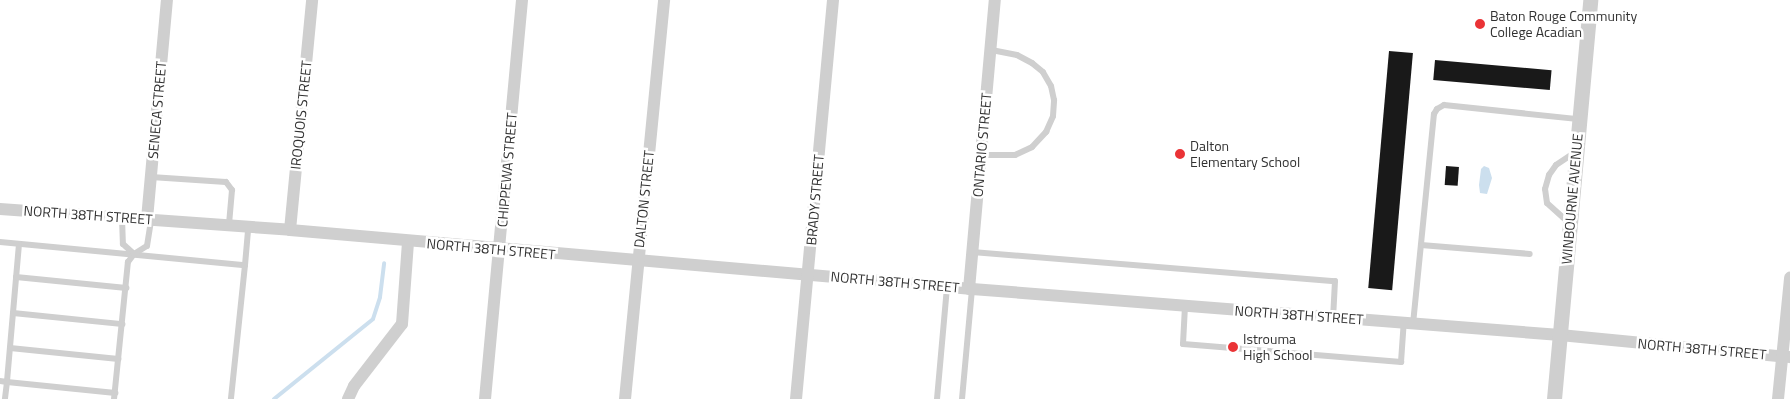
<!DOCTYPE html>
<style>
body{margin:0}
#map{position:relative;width:1790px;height:399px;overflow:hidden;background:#fff;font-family:"Titillium Web",sans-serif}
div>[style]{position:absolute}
.water>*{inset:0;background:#ccdfee}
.stream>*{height:4px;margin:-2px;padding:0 2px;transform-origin:2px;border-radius:2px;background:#ccdfee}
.building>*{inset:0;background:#191919;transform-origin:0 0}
.service>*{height:6px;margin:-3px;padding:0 3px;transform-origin:3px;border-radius:3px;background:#cfcfcf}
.minor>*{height:12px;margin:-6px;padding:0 6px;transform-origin:6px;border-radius:6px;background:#cfcfcf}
.tertiary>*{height:15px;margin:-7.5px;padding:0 7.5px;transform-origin:7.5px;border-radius:7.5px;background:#cfcfcf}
.dots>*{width:14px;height:14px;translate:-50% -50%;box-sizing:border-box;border:2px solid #fff;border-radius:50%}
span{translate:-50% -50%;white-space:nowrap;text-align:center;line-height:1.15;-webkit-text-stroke:5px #fff;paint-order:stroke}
.poi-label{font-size:14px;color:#323232}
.left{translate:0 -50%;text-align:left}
.street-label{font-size:14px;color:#323232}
</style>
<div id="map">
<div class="water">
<div style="clip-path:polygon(1484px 166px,1489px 168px,1492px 178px,1487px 194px,1480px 193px,1479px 185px,1481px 169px)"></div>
</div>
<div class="stream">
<div style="left:274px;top:399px;width:127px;rotate:-38.9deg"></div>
<div style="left:373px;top:319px;width:23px;rotate:-72deg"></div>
<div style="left:380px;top:297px;width:34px;rotate:-83deg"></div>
</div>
<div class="building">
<div style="left:1389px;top:51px;width:24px;height:238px;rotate:5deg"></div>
<div style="left:1435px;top:60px;width:117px;height:20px;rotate:5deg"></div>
<div style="left:1446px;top:166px;width:13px;height:19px;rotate:4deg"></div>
</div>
<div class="service">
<div style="left:981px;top:155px;width:34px"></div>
<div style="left:1015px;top:155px;width:19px;rotate:-25deg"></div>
<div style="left:1032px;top:147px;width:21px;rotate:-47deg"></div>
<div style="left:1046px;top:132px;width:17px;rotate:-66deg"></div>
<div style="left:1053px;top:116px;width:16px;rotate:-86deg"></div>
<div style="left:1054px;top:100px;width:14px;rotate:-102deg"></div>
<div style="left:1051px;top:86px;width:16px;rotate:-120deg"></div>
<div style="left:1043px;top:72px;width:14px;rotate:-141deg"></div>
<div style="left:1032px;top:63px;width:17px;rotate:-152deg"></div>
<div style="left:1017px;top:55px;width:26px;rotate:-169deg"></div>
<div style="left:151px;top:177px;width:75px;rotate:3.8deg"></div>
<div style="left:226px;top:182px;width:10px;rotate:53deg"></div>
<div style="left:232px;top:190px;width:36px;rotate:95deg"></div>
<div style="left:122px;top:218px;width:26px;rotate:88deg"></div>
<div style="left:123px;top:244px;width:13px;rotate:42deg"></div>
<div style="left:1568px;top:222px;width:28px;rotate:-138deg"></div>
<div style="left:1547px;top:203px;width:14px;rotate:-98deg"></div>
<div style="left:1545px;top:189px;width:15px;rotate:-74deg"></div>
<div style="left:1549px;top:175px;width:12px;rotate:-55deg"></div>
<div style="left:1556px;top:165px;width:23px;rotate:-34deg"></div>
<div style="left:0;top:242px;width:246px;rotate:5.4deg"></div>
<div style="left:245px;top:265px;width:135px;rotate:96deg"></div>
<div style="left:19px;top:244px;width:139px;rotate:95deg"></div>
<div style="left:7px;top:382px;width:109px;rotate:5.8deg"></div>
<div style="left:1421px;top:245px;width:109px;rotate:4.7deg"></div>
<div style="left:972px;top:252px;width:364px;rotate:4.6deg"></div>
<div style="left:1335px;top:281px;width:36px;rotate:93deg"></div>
<div style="left:245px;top:265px;width:38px;rotate:-85deg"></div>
<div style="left:16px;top:277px;width:111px;rotate:5.7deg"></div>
<div style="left:1185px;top:306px;width:38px;rotate:93deg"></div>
<div style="left:1183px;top:344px;width:219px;rotate:4.7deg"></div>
<div style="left:1401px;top:362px;width:39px;rotate:-86deg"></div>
<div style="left:13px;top:313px;width:110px;rotate:5.8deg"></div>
<div style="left:1413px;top:324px;width:211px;rotate:-84.3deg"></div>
<div style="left:1434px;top:114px;width:6px;rotate:-59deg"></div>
<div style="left:1437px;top:109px;width:8px;rotate:-30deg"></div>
<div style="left:1444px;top:105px;width:135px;rotate:6deg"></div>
<div style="left:10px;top:348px;width:109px;rotate:5.8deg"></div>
<div style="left:0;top:381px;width:7px;rotate:8deg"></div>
<div style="left:7px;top:382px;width:17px;rotate:97deg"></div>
<div style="left:114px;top:399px;width:138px;rotate:-84.2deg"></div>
<div style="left:128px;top:262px;width:10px;rotate:-53deg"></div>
<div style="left:134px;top:254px;width:15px;rotate:-32deg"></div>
<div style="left:147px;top:246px;width:26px;rotate:-81deg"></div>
<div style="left:937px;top:399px;width:112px;rotate:-84.9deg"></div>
<div style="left:962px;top:399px;width:110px;rotate:-84.8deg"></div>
</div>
<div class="minor">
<div style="left:0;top:209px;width:291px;rotate:4.1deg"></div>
<div style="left:290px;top:230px;width:685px;rotate:4.94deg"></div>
<div style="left:972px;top:289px;width:590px;rotate:4.47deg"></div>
<div style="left:1560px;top:335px;width:231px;rotate:5.5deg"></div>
<div style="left:147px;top:219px;width:220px;rotate:-84.8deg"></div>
<div style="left:290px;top:230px;width:231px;rotate:-84.5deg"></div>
<div style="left:969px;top:289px;width:290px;rotate:-84.9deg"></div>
<div style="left:348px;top:399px;width:14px;rotate:-65deg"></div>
<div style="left:354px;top:386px;width:78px;rotate:-52.3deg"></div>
<div style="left:402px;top:324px;width:82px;rotate:-85.8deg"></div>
<div style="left:485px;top:399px;width:401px;rotate:-84.7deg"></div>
<div style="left:625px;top:399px;width:401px;rotate:-84.4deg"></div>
<div style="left:796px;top:399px;width:401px;rotate:-84.7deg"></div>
<div style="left:1778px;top:399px;width:122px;rotate:-84.3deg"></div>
</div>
<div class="tertiary">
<div style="left:1554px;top:399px;width:401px;rotate:-84.8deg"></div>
</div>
<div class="dots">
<div style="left:1480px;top:24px;background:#ea3336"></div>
<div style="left:1180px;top:154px;background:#ea3336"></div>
<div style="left:1233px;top:347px;background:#ea3336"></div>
</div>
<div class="poi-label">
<span class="left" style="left:1490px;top:24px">Baton Rouge Community<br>College Acadian</span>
<span class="left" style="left:1190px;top:154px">Dalton<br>Elementary School</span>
<span class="left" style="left:1243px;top:347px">Istrouma<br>High School</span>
</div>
<div class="street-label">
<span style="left:157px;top:110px;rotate:-85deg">SENECA STREET</span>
<span style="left:301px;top:115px;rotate:-84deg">IROQUOIS STREET</span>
<span style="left:982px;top:145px;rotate:-85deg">ONTARIO STREET</span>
<span style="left:507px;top:170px;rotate:-85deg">CHIPPEWA STREET</span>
<span style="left:644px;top:199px;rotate:-84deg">DALTON STREET</span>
<span style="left:1572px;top:199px;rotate:-85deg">WINBOURNE AVENUE</span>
<span style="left:815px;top:200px;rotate:-85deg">BRADY STREET</span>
<span style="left:88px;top:215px;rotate:4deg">NORTH 38TH STREET</span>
<span style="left:491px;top:249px;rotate:5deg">NORTH 38TH STREET</span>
<span style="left:895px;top:282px;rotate:5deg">NORTH 38TH STREET</span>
<span style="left:1299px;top:315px;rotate:4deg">NORTH 38TH STREET</span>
<span style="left:1702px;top:349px;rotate:5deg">NORTH 38TH STREET</span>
</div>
</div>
